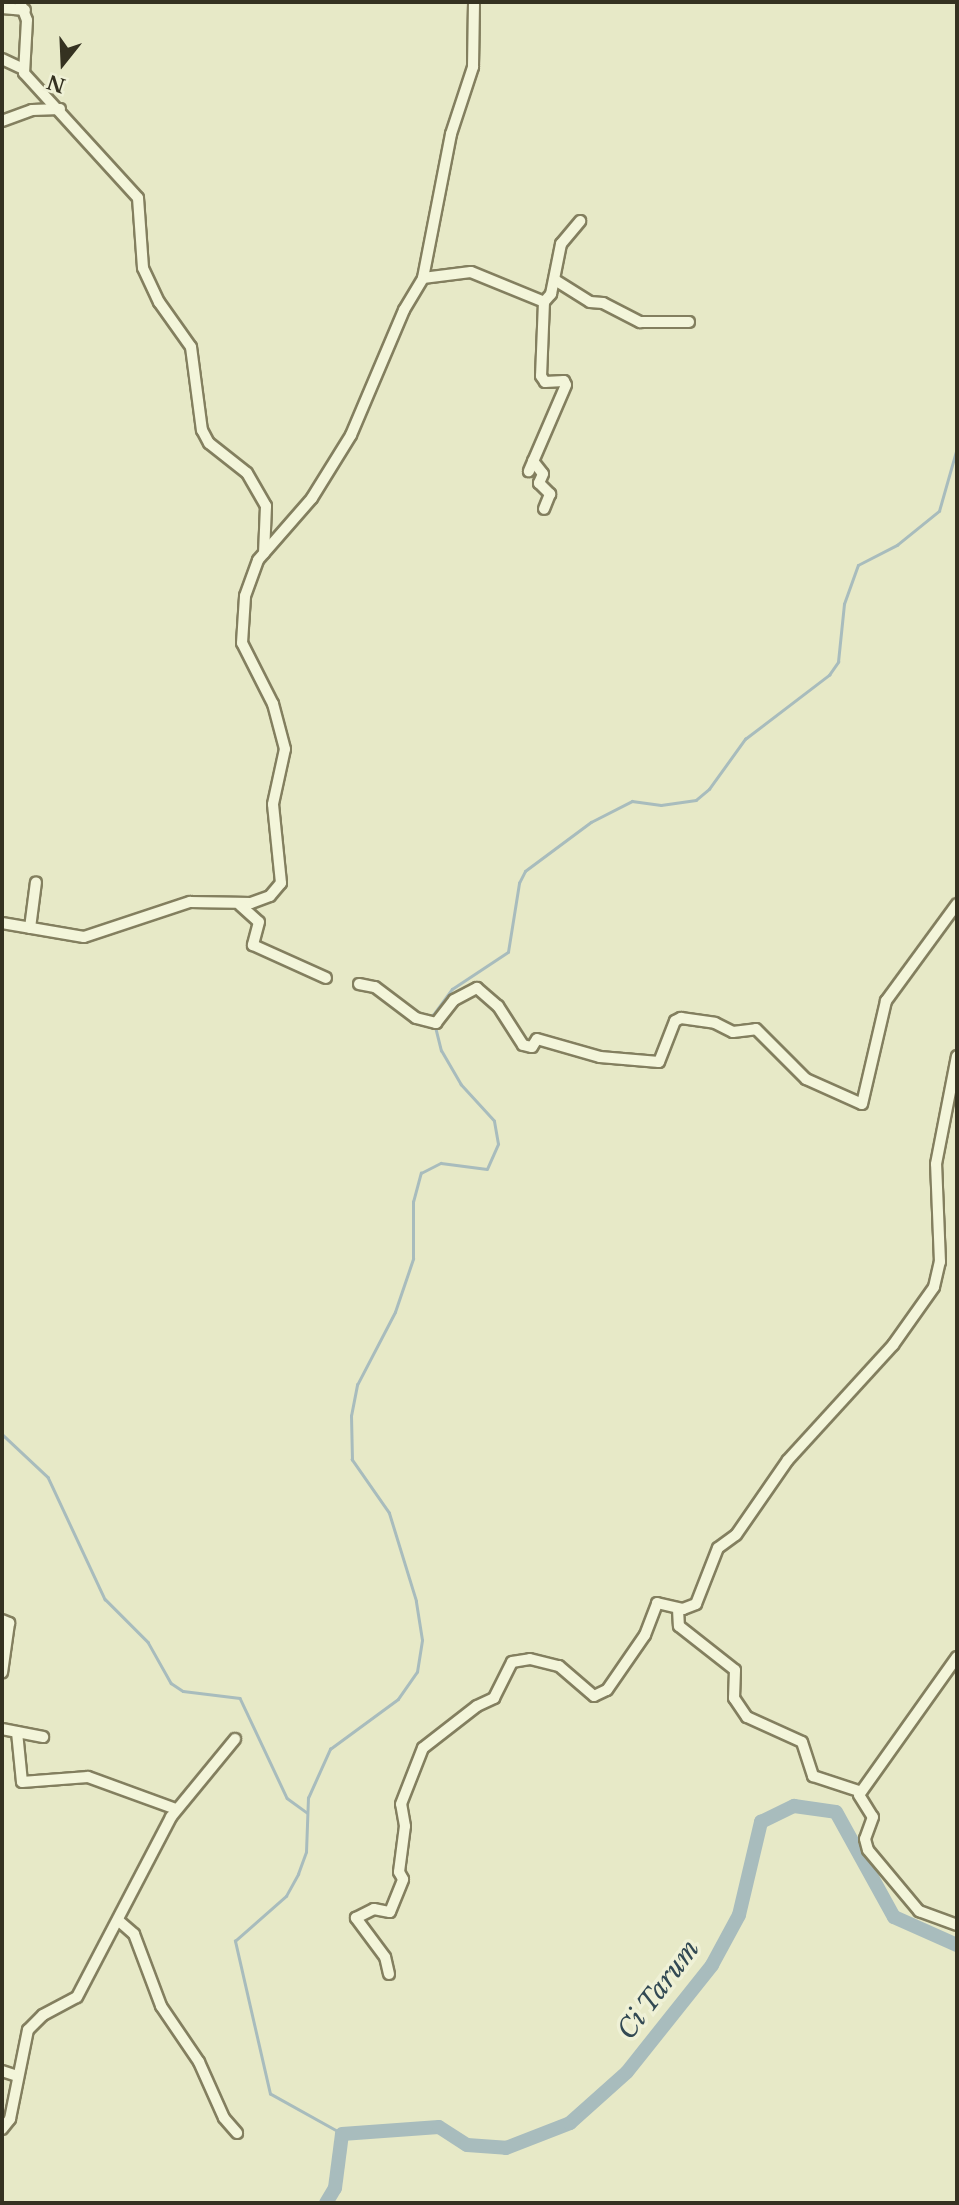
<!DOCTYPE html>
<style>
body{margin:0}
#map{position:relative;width:959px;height:2205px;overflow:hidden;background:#e7e9c7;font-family:"Libre Baskerville",serif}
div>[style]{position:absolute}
.stream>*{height:2.5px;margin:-1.25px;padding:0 1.25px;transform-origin:1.25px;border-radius:1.25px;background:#a8bcbd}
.river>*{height:14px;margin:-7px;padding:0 7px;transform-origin:7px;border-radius:7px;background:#a8bcbd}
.roads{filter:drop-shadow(2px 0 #837f5f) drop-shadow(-2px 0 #837f5f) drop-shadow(0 2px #837f5f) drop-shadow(0 -2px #837f5f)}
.street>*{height:10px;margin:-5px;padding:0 5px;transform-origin:5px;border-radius:5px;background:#f3f5da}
span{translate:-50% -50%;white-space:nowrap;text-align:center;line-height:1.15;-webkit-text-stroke:7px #eff1d6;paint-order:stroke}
.water-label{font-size:26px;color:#324953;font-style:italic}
.frame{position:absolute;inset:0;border:4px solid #353221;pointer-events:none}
.north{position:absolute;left:28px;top:28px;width:70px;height:70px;-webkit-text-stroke:5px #eff1d6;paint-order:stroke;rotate:198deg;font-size:19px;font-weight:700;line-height:28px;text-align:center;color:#353221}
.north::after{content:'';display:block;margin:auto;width:24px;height:32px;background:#353221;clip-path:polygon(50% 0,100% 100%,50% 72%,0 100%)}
</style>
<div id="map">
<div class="stream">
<div style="left:434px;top:1021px;width:6px;rotate:-99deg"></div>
<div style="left:433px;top:1015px;width:32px;rotate:-54deg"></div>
<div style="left:452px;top:989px;width:67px;rotate:-33.5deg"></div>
<div style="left:508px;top:952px;width:70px;rotate:-80.9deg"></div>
<div style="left:519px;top:883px;width:13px;rotate:-63deg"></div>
<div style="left:525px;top:871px;width:82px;rotate:-36.6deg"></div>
<div style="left:591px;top:822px;width:46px;rotate:-27.1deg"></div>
<div style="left:632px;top:801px;width:29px;rotate:8deg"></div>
<div style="left:661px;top:805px;width:35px;rotate:-8deg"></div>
<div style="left:696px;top:800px;width:17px;rotate:-40deg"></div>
<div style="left:709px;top:789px;width:62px;rotate:-54.2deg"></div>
<div style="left:745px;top:739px;width:106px;rotate:-37.3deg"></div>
<div style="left:829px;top:675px;width:16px;rotate:-55deg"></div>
<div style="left:838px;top:662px;width:58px;rotate:-84.1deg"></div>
<div style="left:844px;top:604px;width:41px;rotate:-70.3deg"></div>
<div style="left:858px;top:565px;width:44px;rotate:-27.1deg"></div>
<div style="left:897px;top:545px;width:54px;rotate:-39deg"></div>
<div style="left:939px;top:511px;width:66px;rotate:-74.1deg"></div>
<div style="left:2px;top:1434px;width:63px;rotate:43.1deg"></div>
<div style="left:48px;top:1477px;width:135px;rotate:65deg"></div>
<div style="left:105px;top:1599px;width:61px;rotate:45deg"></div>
<div style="left:148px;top:1642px;width:47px;rotate:60.7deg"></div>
<div style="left:171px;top:1683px;width:14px;rotate:34deg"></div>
<div style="left:183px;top:1691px;width:57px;rotate:7deg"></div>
<div style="left:240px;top:1698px;width:110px;rotate:64.8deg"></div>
<div style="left:287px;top:1798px;width:24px;rotate:36deg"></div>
<div style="left:342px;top:2134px;width:82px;rotate:-150.9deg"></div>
<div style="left:270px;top:2094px;width:157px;rotate:-102.9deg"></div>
<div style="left:235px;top:1941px;width:68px;rotate:-41.4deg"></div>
<div style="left:286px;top:1896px;width:25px;rotate:-61deg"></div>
<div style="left:298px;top:1874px;width:23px;rotate:-70deg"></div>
<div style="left:306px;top:1852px;width:54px;rotate:-87.9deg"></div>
<div style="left:308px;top:1798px;width:54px;rotate:-65.8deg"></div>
<div style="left:330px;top:1749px;width:84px;rotate:-36.3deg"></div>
<div style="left:398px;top:1699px;width:33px;rotate:-55deg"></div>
<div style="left:417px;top:1672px;width:32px;rotate:-81deg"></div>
<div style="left:422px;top:1640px;width:39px;rotate:-99deg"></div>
<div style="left:416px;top:1601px;width:92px;rotate:-107.1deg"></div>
<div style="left:389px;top:1513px;width:65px;rotate:-124.9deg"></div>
<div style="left:352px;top:1460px;width:44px;rotate:-91.3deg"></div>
<div style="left:351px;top:1416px;width:32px;rotate:-79deg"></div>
<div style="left:357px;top:1385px;width:82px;rotate:-62.5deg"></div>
<div style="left:395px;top:1312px;width:56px;rotate:-71.2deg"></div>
<div style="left:413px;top:1259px;width:57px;rotate:-90deg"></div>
<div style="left:413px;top:1202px;width:30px;rotate:-75deg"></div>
<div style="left:421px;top:1173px;width:22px;rotate:-27deg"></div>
<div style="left:441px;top:1163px;width:46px;rotate:7.4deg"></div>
<div style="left:487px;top:1169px;width:27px;rotate:-66deg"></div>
<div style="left:498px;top:1144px;width:23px;rotate:-100deg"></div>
<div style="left:494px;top:1121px;width:49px;rotate:-132.5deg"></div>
<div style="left:461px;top:1085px;width:39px;rotate:-120deg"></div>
<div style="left:441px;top:1051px;width:25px;rotate:-104deg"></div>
</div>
<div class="river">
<div style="left:326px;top:2203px;width:17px;rotate:-59deg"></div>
<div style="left:335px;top:2188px;width:54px;rotate:-82.6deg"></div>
<div style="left:342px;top:2134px;width:97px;rotate:-4.1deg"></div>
<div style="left:439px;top:2127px;width:33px;rotate:33deg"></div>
<div style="left:467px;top:2145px;width:39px;rotate:4deg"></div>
<div style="left:506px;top:2148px;width:69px;rotate:-21.3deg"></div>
<div style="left:570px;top:2123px;width:76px;rotate:-41.8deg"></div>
<div style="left:627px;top:2072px;width:137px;rotate:-51.5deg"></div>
<div style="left:712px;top:1965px;width:57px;rotate:-61.6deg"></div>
<div style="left:739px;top:1915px;width:96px;rotate:-76.7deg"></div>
<div style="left:761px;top:1822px;width:37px;rotate:-26deg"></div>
<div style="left:794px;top:1806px;width:42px;rotate:8.1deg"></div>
<div style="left:836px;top:1812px;width:120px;rotate:61.1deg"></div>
<div style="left:894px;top:1917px;width:69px;rotate:24deg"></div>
</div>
<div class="roads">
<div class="street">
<div style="left:20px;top:2px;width:19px;rotate:69deg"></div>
<div style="left:27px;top:20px;width:53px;rotate:93.2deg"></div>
<div style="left:24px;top:73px;width:169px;rotate:47.6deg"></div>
<div style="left:138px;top:198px;width:70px;rotate:85.9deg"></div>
<div style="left:143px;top:268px;width:38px;rotate:65deg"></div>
<div style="left:159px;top:302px;width:55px;rotate:54.6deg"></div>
<div style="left:191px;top:347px;width:84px;rotate:82.5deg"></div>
<div style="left:202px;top:430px;width:15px;rotate:62deg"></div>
<div style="left:209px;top:443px;width:48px;rotate:38.3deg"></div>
<div style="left:247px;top:473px;width:38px;rotate:60deg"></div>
<div style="left:266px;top:506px;width:47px;rotate:92.4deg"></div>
<div style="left:2px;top:8px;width:23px;rotate:5deg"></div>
<div style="left:2px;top:59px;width:23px;rotate:25deg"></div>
<div style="left:2px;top:121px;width:32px;rotate:-20deg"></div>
<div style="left:32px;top:110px;width:28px;rotate:-2deg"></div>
<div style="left:423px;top:278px;width:48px;rotate:-7.1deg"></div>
<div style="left:471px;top:272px;width:79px;rotate:22.3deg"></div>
<div style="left:544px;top:302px;width:74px;rotate:92.3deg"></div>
<div style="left:541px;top:376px;width:7px;rotate:56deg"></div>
<div style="left:545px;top:382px;width:19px;rotate:-3deg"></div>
<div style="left:564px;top:381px;width:4px;rotate:63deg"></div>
<div style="left:566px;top:385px;width:94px;rotate:113.3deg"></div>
<div style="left:555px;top:280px;width:41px;rotate:32.2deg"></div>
<div style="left:590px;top:302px;width:13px;rotate:4deg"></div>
<div style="left:603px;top:303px;width:42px;rotate:27.2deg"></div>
<div style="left:640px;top:322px;width:49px"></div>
<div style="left:544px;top:302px;width:11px;rotate:-49deg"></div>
<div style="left:551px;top:294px;width:51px;rotate:-78.7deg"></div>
<div style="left:561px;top:244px;width:30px;rotate:-50deg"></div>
<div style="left:533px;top:461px;width:16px;rotate:52deg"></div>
<div style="left:543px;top:474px;width:10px;rotate:114deg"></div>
<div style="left:539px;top:483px;width:16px;rotate:45deg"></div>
<div style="left:550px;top:494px;width:16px;rotate:112deg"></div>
<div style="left:240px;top:905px;width:25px;rotate:42deg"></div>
<div style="left:259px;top:922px;width:24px;rotate:105deg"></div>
<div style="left:253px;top:945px;width:80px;rotate:24.3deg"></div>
<div style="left:2px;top:923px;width:83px;rotate:9.7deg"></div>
<div style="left:84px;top:937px;width:112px;rotate:-18.3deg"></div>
<div style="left:190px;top:902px;width:61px;rotate:0.9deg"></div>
<div style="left:251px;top:903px;width:20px;rotate:-20deg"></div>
<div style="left:270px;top:896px;width:17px;rotate:-50deg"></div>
<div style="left:281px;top:883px;width:79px;rotate:-95.8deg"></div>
<div style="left:273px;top:804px;width:56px;rotate:-77.7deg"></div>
<div style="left:285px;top:749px;width:47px;rotate:-104.9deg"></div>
<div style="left:273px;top:704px;width:68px;rotate:-116.9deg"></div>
<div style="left:242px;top:643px;width:47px;rotate:-86.3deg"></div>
<div style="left:245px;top:596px;width:38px;rotate:-70deg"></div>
<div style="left:258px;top:560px;width:82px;rotate:-48.9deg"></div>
<div style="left:312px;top:498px;width:74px;rotate:-58.2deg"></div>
<div style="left:351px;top:435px;width:136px;rotate:-67deg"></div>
<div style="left:404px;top:310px;width:37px;rotate:-59deg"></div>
<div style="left:423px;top:278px;width:147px;rotate:-79deg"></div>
<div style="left:451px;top:134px;width:71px;rotate:-71.8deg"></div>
<div style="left:473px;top:67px;width:65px;rotate:-89.1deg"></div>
<div style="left:30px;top:928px;width:46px;rotate:-82.6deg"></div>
<div style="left:359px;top:984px;width:16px;rotate:11deg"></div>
<div style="left:375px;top:987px;width:51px;rotate:37.1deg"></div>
<div style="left:416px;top:1018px;width:21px;rotate:14deg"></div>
<div style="left:436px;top:1023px;width:29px;rotate:-52deg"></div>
<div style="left:454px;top:1000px;width:26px;rotate:-28deg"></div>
<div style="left:477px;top:988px;width:28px;rotate:41deg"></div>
<div style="left:498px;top:1006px;width:46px;rotate:57.3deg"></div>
<div style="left:523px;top:1045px;width:9px;rotate:13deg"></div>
<div style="left:532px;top:1047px;width:9px;rotate:-58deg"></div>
<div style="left:537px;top:1039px;width:66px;rotate:15.9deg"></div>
<div style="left:600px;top:1057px;width:59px;rotate:4.8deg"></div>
<div style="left:659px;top:1062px;width:44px;rotate:-68.7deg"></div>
<div style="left:675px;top:1021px;width:7px;rotate:-27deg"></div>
<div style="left:681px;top:1018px;width:34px;rotate:8deg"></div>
<div style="left:715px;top:1023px;width:20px;rotate:27deg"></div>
<div style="left:733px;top:1032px;width:23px;rotate:-7deg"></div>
<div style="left:756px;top:1029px;width:71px;rotate:45deg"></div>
<div style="left:806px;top:1079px;width:61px;rotate:24.1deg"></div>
<div style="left:862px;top:1104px;width:106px;rotate:-76.9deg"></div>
<div style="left:886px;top:1001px;width:120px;rotate:-53.8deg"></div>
<div style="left:678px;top:1609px;width:17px;rotate:87deg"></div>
<div style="left:679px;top:1626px;width:71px;rotate:38.2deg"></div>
<div style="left:735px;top:1670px;width:28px;rotate:92deg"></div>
<div style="left:734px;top:1698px;width:23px;rotate:56deg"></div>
<div style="left:747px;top:1717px;width:60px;rotate:24.4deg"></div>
<div style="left:802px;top:1742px;width:36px;rotate:72deg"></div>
<div style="left:813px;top:1776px;width:48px;rotate:18.1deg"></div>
<div style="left:2px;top:1620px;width:8px;rotate:23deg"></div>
<div style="left:9px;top:1623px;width:50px;rotate:98deg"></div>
<div style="left:957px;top:1657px;width:169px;rotate:125.4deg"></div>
<div style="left:859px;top:1795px;width:26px;rotate:58deg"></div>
<div style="left:873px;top:1817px;width:23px;rotate:110deg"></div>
<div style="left:865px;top:1839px;width:11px;rotate:75deg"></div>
<div style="left:868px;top:1850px;width:80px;rotate:50.1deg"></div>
<div style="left:919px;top:1911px;width:40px;rotate:20.2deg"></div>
<div style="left:2px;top:1729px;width:42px;rotate:11deg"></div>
<div style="left:17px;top:1732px;width:50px;rotate:84.3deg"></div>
<div style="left:22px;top:1782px;width:66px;rotate:-4.3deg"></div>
<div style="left:88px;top:1777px;width:94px;rotate:20deg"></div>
<div style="left:119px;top:1921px;width:20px;rotate:41deg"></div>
<div style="left:134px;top:1934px;width:77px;rotate:69.4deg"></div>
<div style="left:161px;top:2006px;width:68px;rotate:55.8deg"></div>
<div style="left:199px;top:2062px;width:61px;rotate:65.9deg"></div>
<div style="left:224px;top:2118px;width:20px;rotate:49deg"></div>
<div style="left:389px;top:1974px;width:17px;rotate:-103deg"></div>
<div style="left:385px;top:1957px;width:49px;rotate:-126.6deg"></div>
<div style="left:356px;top:1918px;width:20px;rotate:-27deg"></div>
<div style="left:374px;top:1909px;width:16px;rotate:11deg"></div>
<div style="left:390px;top:1912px;width:35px;rotate:-68deg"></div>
<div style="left:403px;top:1879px;width:8px;rotate:-120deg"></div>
<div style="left:399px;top:1872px;width:46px;rotate:-82.6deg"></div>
<div style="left:405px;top:1826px;width:22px;rotate:-100deg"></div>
<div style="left:401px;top:1804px;width:60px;rotate:-68.6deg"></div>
<div style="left:423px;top:1748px;width:68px;rotate:-37.9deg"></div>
<div style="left:477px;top:1706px;width:19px;rotate:-25deg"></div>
<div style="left:494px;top:1698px;width:40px;rotate:-63.4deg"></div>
<div style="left:512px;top:1662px;width:18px;rotate:-9deg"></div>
<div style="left:530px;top:1659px;width:30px;rotate:14deg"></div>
<div style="left:559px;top:1666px;width:46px;rotate:40.6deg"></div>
<div style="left:594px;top:1696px;width:14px;rotate:-25deg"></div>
<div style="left:607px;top:1690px;width:67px;rotate:-55.4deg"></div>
<div style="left:645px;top:1635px;width:34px;rotate:-69deg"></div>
<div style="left:657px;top:1603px;width:27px;rotate:13deg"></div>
<div style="left:683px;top:1609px;width:14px;rotate:-21deg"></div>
<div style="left:696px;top:1604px;width:60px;rotate:-68.6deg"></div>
<div style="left:718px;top:1548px;width:22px;rotate:-36deg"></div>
<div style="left:736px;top:1535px;width:91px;rotate:-55.3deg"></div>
<div style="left:788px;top:1460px;width:156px;rotate:-47.6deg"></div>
<div style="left:893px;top:1345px;width:71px;rotate:-54.7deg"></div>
<div style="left:934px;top:1287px;width:26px;rotate:-77deg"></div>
<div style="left:940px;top:1262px;width:98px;rotate:-92.3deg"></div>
<div style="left:936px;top:1164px;width:110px;rotate:-79deg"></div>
<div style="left:2px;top:2071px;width:16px;rotate:18deg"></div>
<div style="left:2px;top:2129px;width:13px;rotate:-51deg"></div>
<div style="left:10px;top:2119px;width:91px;rotate:-78.6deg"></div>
<div style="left:28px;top:2030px;width:21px;rotate:-45deg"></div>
<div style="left:43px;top:2015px;width:38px;rotate:-28deg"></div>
<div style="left:77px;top:1997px;width:203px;rotate:-62.4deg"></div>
<div style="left:171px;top:1817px;width:101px;rotate:-50.6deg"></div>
</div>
</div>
<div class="water-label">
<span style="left:659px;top:1990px;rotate:-53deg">Ci Tarum</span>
</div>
<div class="frame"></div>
<div class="north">N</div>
</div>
